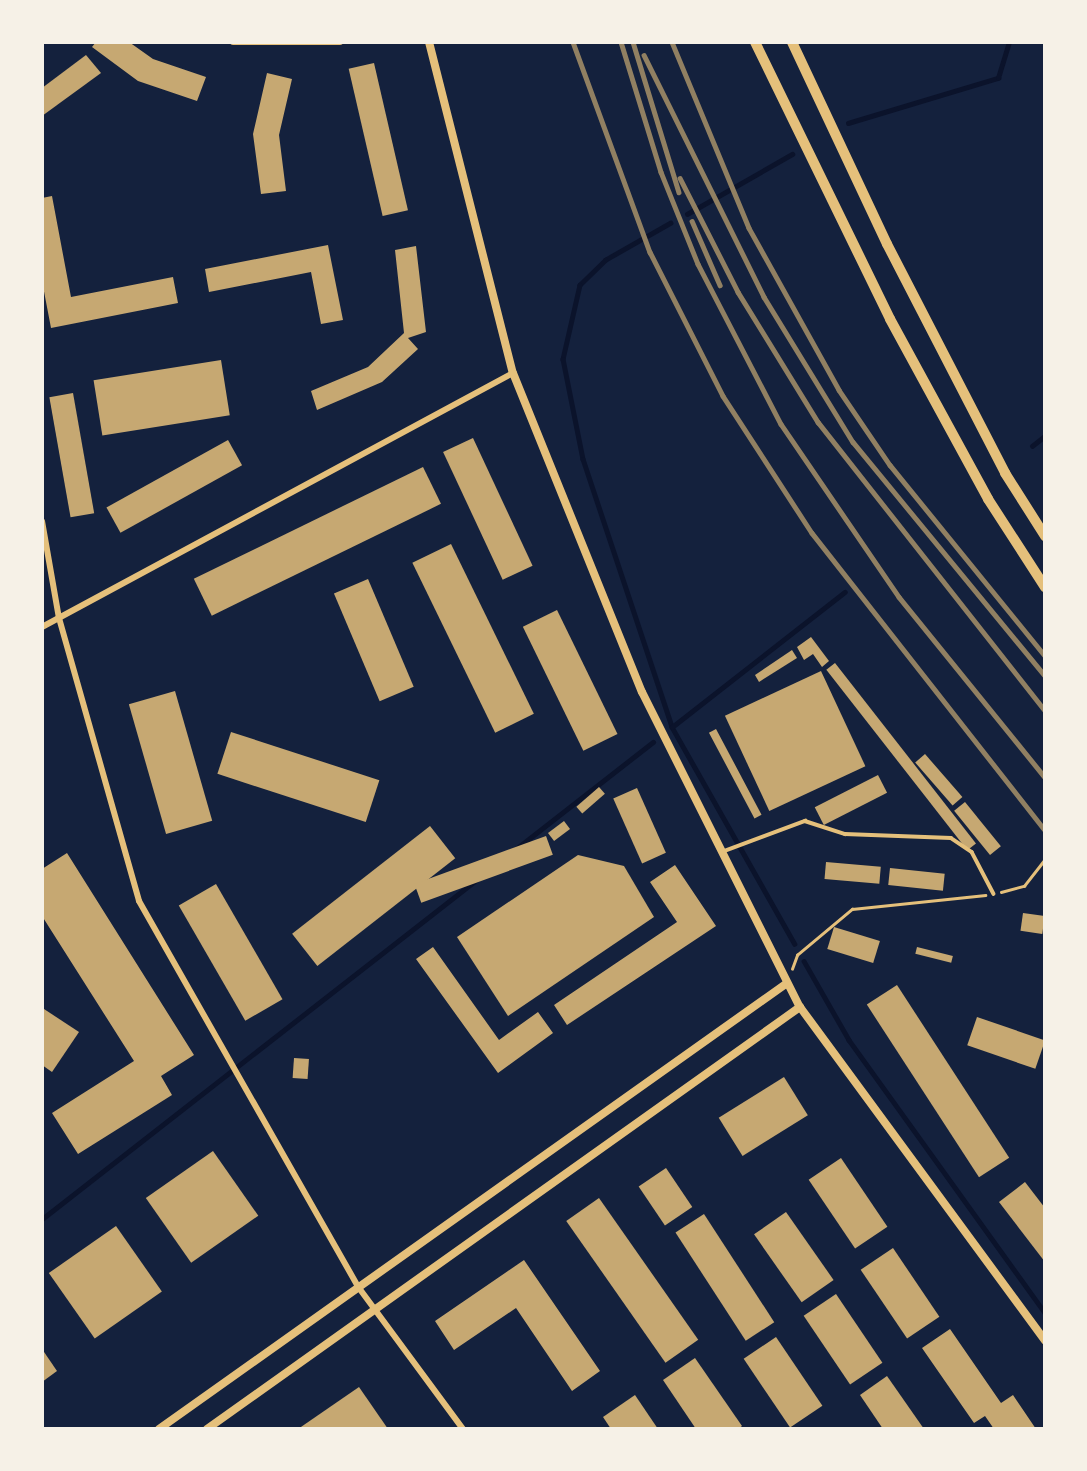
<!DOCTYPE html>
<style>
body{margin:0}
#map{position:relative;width:1087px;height:1471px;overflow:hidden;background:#14213d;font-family:"Work Sans",sans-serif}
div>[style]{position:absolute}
.stream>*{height:4.5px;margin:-2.25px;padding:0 2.25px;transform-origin:2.25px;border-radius:2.25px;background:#0b132b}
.building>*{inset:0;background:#c6a872;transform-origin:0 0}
.path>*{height:2.5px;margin:-1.25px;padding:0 1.25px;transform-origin:1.25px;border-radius:1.25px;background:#e5c07b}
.service>*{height:3.5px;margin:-1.75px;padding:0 1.75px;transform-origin:1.75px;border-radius:1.75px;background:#e5c07b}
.minor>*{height:6px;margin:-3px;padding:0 3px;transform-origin:3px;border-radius:3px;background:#e5c07b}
.tertiary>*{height:8px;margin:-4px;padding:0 4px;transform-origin:4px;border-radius:4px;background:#e5c07b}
.primary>*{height:10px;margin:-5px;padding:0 5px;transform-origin:5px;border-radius:5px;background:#e5c07b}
.rail>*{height:4.5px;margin:-2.25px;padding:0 2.25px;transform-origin:2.25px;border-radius:2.25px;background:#918062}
span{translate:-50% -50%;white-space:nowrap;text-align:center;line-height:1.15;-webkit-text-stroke:6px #f6f1e7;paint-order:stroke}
.frame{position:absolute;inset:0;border:44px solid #f6f1e7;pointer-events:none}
</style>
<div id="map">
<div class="stream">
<div style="left:848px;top:123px;width:157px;rotate:-16.7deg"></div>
<div style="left:998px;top:78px;width:38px;rotate:-73deg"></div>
<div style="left:687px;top:214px;width:121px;rotate:-29.7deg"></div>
<div style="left:671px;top:223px;width:75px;rotate:150.4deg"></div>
<div style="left:606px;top:260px;width:36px;rotate:136deg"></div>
<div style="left:580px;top:285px;width:76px;rotate:102.9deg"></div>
<div style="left:563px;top:359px;width:102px;rotate:78.7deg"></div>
<div style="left:583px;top:459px;width:282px;rotate:71.6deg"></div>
<div style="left:672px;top:727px;width:249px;rotate:60.5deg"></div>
<div style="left:1032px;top:446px;width:16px;rotate:-38deg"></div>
<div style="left:672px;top:727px;width:219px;rotate:-38deg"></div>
<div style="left:804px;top:961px;width:91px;rotate:60.3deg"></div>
<div style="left:849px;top:1040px;width:336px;rotate:54.3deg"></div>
<div style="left:42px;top:1219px;width:775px;rotate:-37.98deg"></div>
</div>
<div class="building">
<div style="clip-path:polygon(96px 42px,129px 42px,153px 59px,206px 77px,197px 101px,138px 81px,92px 47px)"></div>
<div style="clip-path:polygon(86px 55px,101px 73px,42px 116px,42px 88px)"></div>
<div style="left:374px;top:63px;width:151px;height:26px;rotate:77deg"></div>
<div style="clip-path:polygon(267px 73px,292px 79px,279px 135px,286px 191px,261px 194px,253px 134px)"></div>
<div style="clip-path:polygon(52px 196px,71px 297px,173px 277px,178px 303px,51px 328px,42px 281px,42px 198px)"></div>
<div style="clip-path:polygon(328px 245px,343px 320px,321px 324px,311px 272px,209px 292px,205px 269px)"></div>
<div style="clip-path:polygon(416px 246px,426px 332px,408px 338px,418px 349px,382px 382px,317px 410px,311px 391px,368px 367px,404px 333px,395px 250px)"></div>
<div style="left:221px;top:360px;width:56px;height:129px;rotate:81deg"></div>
<div style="left:73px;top:393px;width:122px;height:24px;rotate:80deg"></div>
<div style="left:473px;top:438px;width:141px;height:33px;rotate:65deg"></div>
<div style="left:228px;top:440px;width:29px;height:139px;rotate:61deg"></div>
<div style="left:423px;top:467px;width:41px;height:255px;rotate:64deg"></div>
<div style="left:451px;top:544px;width:189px;height:43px;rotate:64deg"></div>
<div style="left:368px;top:579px;width:117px;height:37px;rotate:67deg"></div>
<div style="left:557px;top:610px;width:138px;height:38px;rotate:64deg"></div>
<div style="clip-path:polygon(811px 637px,829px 661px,822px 667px,813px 654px,804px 660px,797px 647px)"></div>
<div style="clip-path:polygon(792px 650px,797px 658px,759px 682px,755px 675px)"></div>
<div style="left:835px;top:663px;width:229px;height:11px;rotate:52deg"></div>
<div style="left:821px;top:671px;width:105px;height:106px;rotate:65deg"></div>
<div style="left:175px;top:691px;width:135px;height:48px;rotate:74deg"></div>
<div style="left:716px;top:729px;width:97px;height:8px;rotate:62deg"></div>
<div style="left:231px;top:732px;width:156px;height:44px;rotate:18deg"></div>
<div style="left:925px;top:754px;width:57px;height:13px;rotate:49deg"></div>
<div style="left:878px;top:775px;width:20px;height:71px;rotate:63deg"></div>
<div style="left:599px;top:787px;width:9px;height:30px;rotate:49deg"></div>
<div style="left:637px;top:788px;width:71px;height:26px;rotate:66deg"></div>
<div style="left:965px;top:802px;width:57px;height:14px;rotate:51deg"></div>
<div style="left:564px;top:821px;width:10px;height:20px;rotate:53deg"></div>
<div style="left:430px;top:826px;width:41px;height:175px;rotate:52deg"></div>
<div style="left:546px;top:836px;width:20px;height:140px;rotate:70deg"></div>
<div style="clip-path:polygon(67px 853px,194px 1055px,161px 1076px,172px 1095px,78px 1154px,52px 1113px,134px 1061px,42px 916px,42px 869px)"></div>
<div style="clip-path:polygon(578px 855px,624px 866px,654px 917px,508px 1016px,457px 937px)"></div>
<div style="left:826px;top:862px;width:55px;height:17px;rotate:5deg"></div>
<div style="clip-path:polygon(675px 865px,716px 926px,567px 1025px,554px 1005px,677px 922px,650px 882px)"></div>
<div style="left:890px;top:868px;width:55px;height:17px;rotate:6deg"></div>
<div style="left:216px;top:884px;width:133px;height:43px;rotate:60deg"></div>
<div style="left:1023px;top:913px;width:22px;height:18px;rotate:8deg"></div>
<div style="left:834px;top:927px;width:48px;height:23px;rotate:17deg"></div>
<div style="clip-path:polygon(433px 947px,499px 1040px,538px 1012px,553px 1033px,498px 1073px,416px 959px)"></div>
<div style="left:917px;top:947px;width:37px;height:7px;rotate:14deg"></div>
<div style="left:897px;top:985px;width:206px;height:36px;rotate:57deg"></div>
<div style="clip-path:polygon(44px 1009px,79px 1032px,52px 1072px,42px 1065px)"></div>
<div style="left:977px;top:1017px;width:72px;height:30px;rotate:19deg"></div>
<div style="left:294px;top:1058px;width:15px;height:20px;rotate:4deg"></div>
<div style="left:784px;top:1077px;width:45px;height:77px;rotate:58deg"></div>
<div style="left:213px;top:1151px;width:79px;height:82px;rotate:55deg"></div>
<div style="left:841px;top:1158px;width:83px;height:39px;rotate:56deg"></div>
<div style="left:666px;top:1168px;width:47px;height:33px;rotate:56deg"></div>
<div style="clip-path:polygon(1025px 1182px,1045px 1208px,1045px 1262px,999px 1202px)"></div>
<div style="left:599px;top:1198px;width:173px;height:40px;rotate:55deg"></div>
<div style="left:786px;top:1212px;width:83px;height:39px;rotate:55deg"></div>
<div style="left:704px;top:1214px;width:129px;height:34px;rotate:57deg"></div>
<div style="left:116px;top:1226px;width:80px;height:82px;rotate:55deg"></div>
<div style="left:893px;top:1248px;width:83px;height:39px;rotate:56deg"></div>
<div style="clip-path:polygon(524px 1260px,600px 1371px,572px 1391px,516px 1308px,454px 1350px,435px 1321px)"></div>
<div style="left:836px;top:1294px;width:83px;height:39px;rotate:56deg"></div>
<div style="clip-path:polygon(950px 1329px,1001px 1403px,1013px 1395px,1036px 1429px,994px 1429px,985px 1416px,974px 1423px,922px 1348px)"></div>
<div style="left:776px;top:1337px;width:83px;height:39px;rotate:56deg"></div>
<div style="clip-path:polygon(42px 1349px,57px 1371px,42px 1382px)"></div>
<div style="clip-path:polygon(695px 1358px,742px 1426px,738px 1429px,696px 1429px,663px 1380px)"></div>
<div style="clip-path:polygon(887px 1376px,924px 1429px,883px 1429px,860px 1395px)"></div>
<div style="clip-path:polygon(359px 1387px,388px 1429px,298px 1429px)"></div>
<div style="clip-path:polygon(635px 1395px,658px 1429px,611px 1429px,603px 1417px)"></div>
</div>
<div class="path">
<div style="left:1001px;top:892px;width:24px;rotate:-15deg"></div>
<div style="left:1024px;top:886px;width:33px;rotate:-52deg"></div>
<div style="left:792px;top:969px;width:15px;rotate:-70deg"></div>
<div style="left:797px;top:955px;width:72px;rotate:-39.9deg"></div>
<div style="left:852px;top:909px;width:134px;rotate:-6deg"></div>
</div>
<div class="service">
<div style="left:722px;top:852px;width:89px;rotate:-20.5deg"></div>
<div style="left:805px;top:821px;width:42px;rotate:18deg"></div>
<div style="left:845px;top:834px;width:106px;rotate:2.2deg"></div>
<div style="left:951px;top:838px;width:25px;rotate:34deg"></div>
<div style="left:972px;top:852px;width:47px;rotate:62.4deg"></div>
</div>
<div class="minor">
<div style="left:233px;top:42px;width:107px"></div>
<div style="left:42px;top:521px;width:98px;rotate:80.1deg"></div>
<div style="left:59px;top:618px;width:294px;rotate:74.2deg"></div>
<div style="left:139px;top:901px;width:445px;rotate:60.4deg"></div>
<div style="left:359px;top:1288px;width:175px;rotate:53.6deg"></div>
<div style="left:42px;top:627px;width:535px;rotate:-28.34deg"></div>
</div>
<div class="tertiary">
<div style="left:429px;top:42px;width:341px;rotate:75.8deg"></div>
<div style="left:513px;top:373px;width:344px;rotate:68deg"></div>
<div style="left:642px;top:692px;width:352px;rotate:63.4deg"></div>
<div style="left:800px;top:1007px;width:414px;rotate:53.7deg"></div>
<div style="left:159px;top:1429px;width:770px;rotate:-35.38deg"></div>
<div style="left:207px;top:1429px;width:728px;rotate:-35.44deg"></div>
</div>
<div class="primary">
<div style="left:755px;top:42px;width:308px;rotate:64deg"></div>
<div style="left:890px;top:319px;width:205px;rotate:61.4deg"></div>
<div style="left:988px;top:499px;width:105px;rotate:57.1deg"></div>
<div style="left:792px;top:42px;width:223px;rotate:64.8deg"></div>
<div style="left:887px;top:244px;width:258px;rotate:62.7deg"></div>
<div style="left:1005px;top:473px;width:75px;rotate:57.6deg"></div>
</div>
<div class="rail">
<div style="left:573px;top:42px;width:224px;rotate:69.9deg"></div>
<div style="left:650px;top:252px;width:161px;rotate:63.1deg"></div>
<div style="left:723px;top:396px;width:163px;rotate:57deg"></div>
<div style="left:812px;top:533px;width:377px;rotate:51.9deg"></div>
<div style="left:621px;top:42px;width:136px;rotate:72.9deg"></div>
<div style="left:661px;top:172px;width:99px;rotate:68.1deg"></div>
<div style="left:698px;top:264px;width:180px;rotate:62.6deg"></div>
<div style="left:781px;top:424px;width:209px;rotate:55.7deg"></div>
<div style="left:899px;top:597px;width:232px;rotate:51deg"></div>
<div style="left:633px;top:42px;width:157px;rotate:73deg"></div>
<div style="left:672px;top:42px;width:201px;rotate:67.5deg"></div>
<div style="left:749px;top:228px;width:185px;rotate:60.9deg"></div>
<div style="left:839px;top:390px;width:91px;rotate:55.8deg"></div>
<div style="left:890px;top:465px;width:246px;rotate:50.9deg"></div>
<div style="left:644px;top:55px;width:270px;rotate:63.6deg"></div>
<div style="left:764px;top:297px;width:170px;rotate:58.5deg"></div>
<div style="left:853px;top:442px;width:303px;rotate:50.6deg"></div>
<div style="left:680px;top:178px;width:128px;rotate:63deg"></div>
<div style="left:738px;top:292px;width:153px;rotate:58.4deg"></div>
<div style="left:818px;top:422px;width:367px;rotate:51.8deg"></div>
<div style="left:692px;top:221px;width:70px;rotate:66.4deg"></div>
</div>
<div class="frame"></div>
</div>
